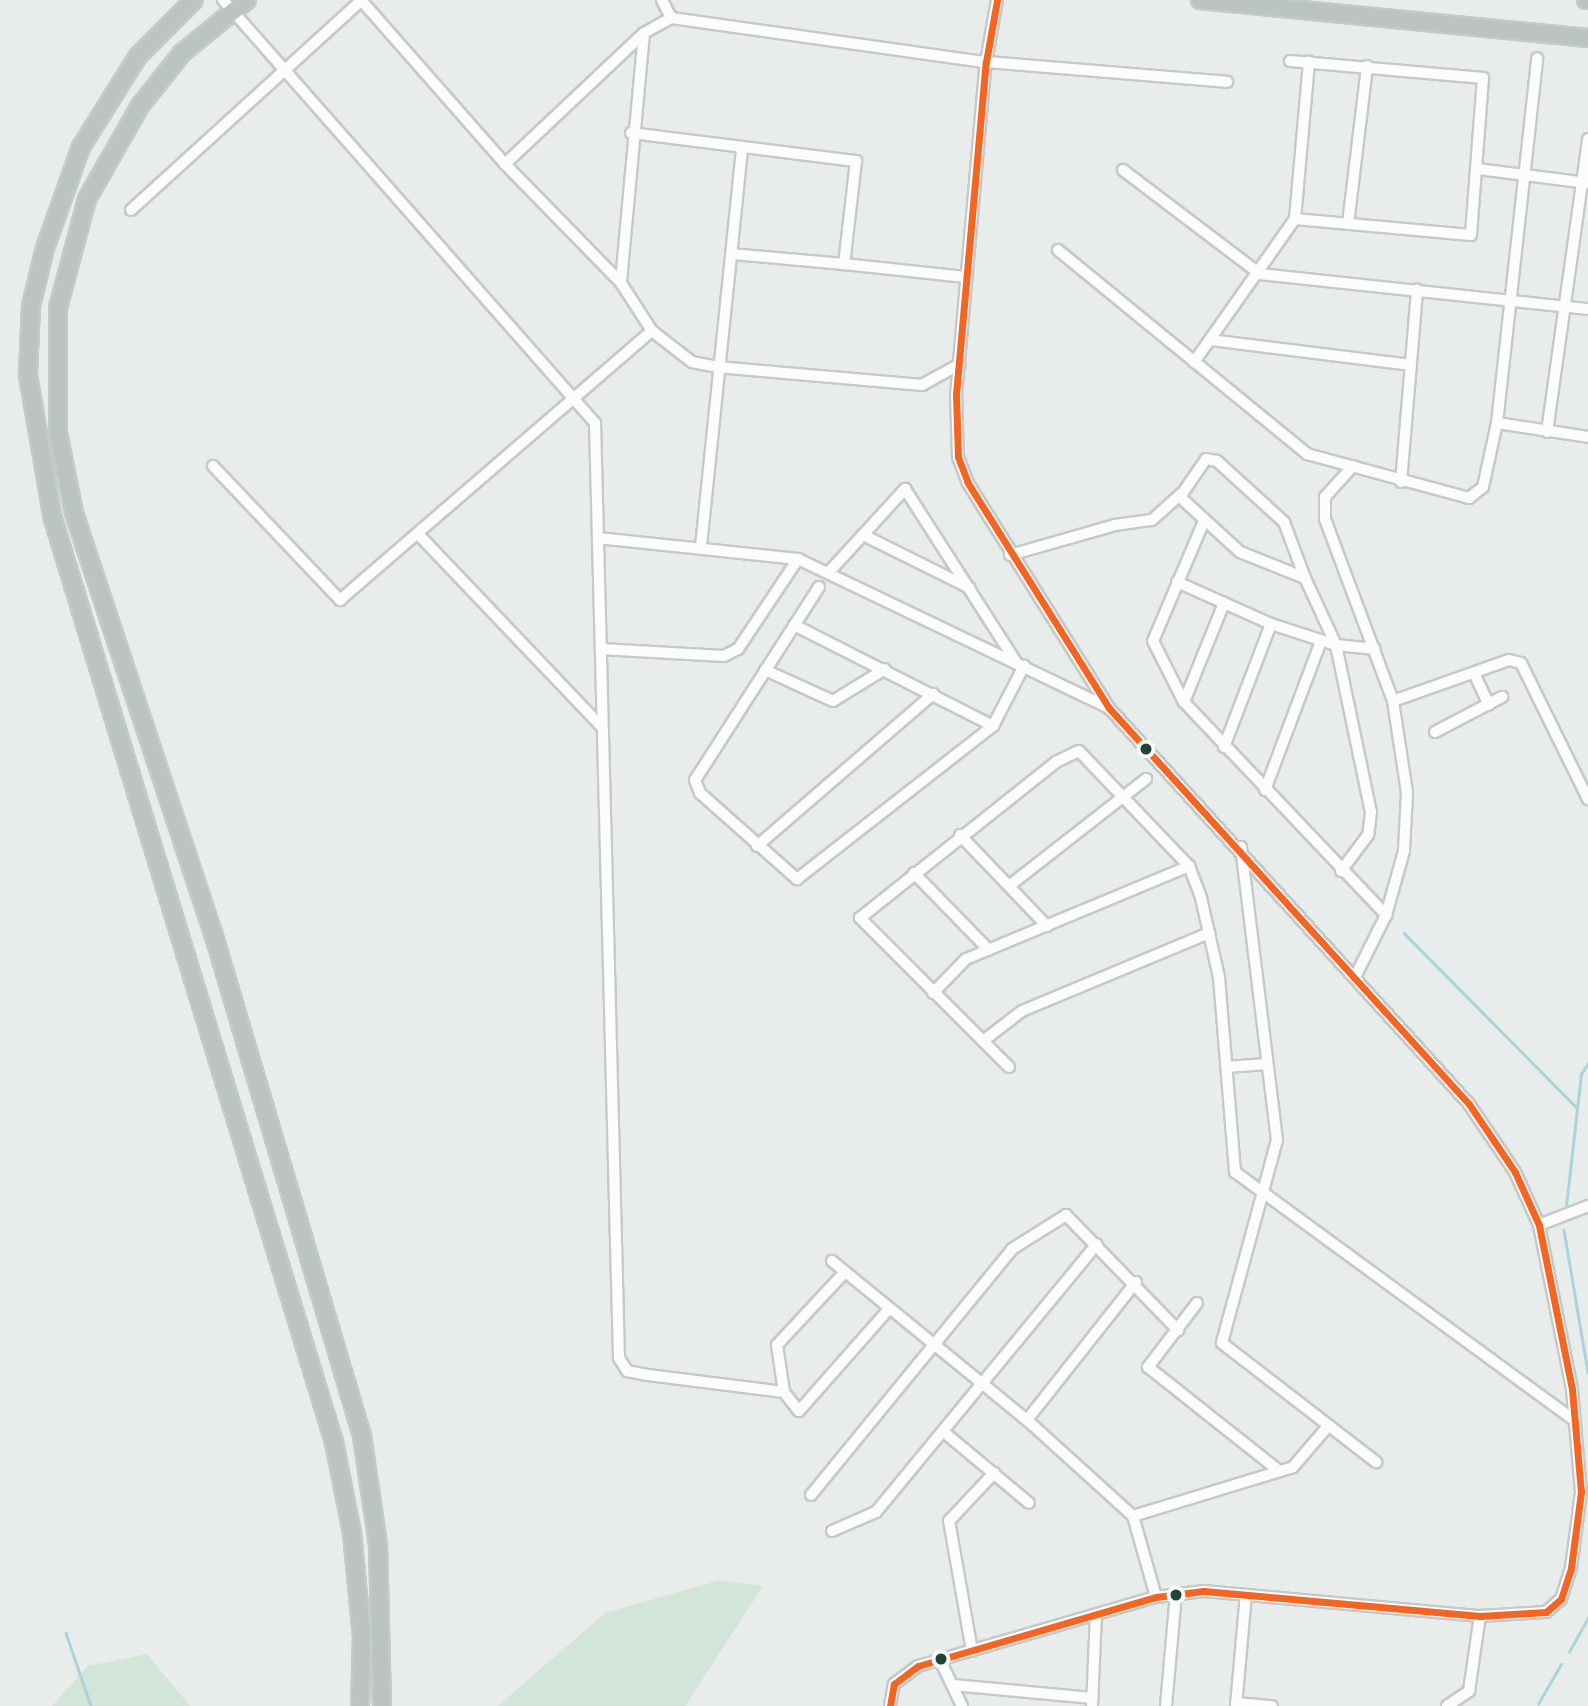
<!DOCTYPE html>
<style>
body{margin:0}
#map{position:relative;width:1588px;height:1706px;overflow:hidden;background:#e8edeb;font-family:Ubuntu,sans-serif}
div>[style]{position:absolute}
.green>*{inset:0;background:#d1e6d8}
.stream>*{height:2.5px;margin:-1.25px;padding:0 1.25px;transform-origin:1.25px;border-radius:1.25px;background:#a9d4db}
.roads{filter:drop-shadow(2px 0 #c5cac8) drop-shadow(-2px 0 #c5cac8) drop-shadow(0 2px #c5cac8) drop-shadow(0 -2px #c5cac8)}
.minor>*{height:10px;margin:-5px;padding:0 5px;transform-origin:5px;border-radius:5px;background:#fcfcfc}
.highway>*{height:16px;margin:-8px;padding:0 8px;transform-origin:8px;border-radius:8px;background:#bcc4c2}
.bus-1>*{height:7px;margin:-3.5px;padding:0 3.5px;transform-origin:3.5px;border-radius:3.5px;background:#f26522}
.dots>*{width:19px;height:19px;translate:-50% -50%;box-sizing:border-box;border:4px solid #f7fbf9;border-radius:50%}
span{translate:-50% -50%;white-space:nowrap;text-align:center;line-height:1.15;-webkit-text-stroke:5px #f7fbf9;paint-order:stroke}
</style>
<div id="map">
<div class="green">
<div style="clip-path:polygon(720px 1580px,763px 1586px,685px 1706px,498px 1706px,605px 1613px)"></div>
<div style="clip-path:polygon(147px 1654px,190px 1706px,52px 1706px,88px 1666px)"></div>
</div>
<div class="stream">
<div style="left:1404px;top:933px;width:246px;rotate:45.3deg"></div>
<div style="left:1566px;top:1206px;width:133px;rotate:-83.5deg"></div>
<div style="left:1581px;top:1074px;width:13px;rotate:-58deg"></div>
<div style="left:1564px;top:1230px;width:144px;rotate:80.4deg"></div>
<div style="left:66px;top:1633px;width:77px;rotate:71.1deg"></div>
<div style="left:1569px;top:1652px;width:39px;rotate:-61deg"></div>
<div style="left:1538px;top:1704px;width:46px;rotate:-60.1deg"></div>
</div>
<div class="roads">
<div class="minor">
<div style="left:223px;top:0;width:563px;rotate:48.67deg"></div>
<div style="left:595px;top:423px;width:935px;rotate:88.53deg"></div>
<div style="left:619px;top:1358px;width:15px;rotate:58deg"></div>
<div style="left:627px;top:1371px;width:21px;rotate:11deg"></div>
<div style="left:648px;top:1375px;width:137px;rotate:7.1deg"></div>
<div style="left:361px;top:0;width:218px;rotate:48.7deg"></div>
<div style="left:505px;top:164px;width:166px;rotate:45.7deg"></div>
<div style="left:662px;top:0;width:20px;rotate:63deg"></div>
<div style="left:644px;top:33px;width:251px;rotate:95.3deg"></div>
<div style="left:621px;top:283px;width:57px;rotate:57.1deg"></div>
<div style="left:652px;top:331px;width:51px;rotate:37.8deg"></div>
<div style="left:692px;top:362px;width:25px;rotate:11deg"></div>
<div style="left:717px;top:367px;width:206px;rotate:5deg"></div>
<div style="left:922px;top:385px;width:43px;rotate:-28.9deg"></div>
<div style="left:1290px;top:61px;width:194px;rotate:5deg"></div>
<div style="left:1483px;top:78px;width:157px;rotate:94.4deg"></div>
<div style="left:1471px;top:235px;width:177px;rotate:-174.8deg"></div>
<div style="left:631px;top:133px;width:227px;rotate:7.1deg"></div>
<div style="left:856px;top:161px;width:104px;rotate:96.6deg"></div>
<div style="left:844px;top:264px;width:111px;rotate:-174.9deg"></div>
<div style="left:505px;top:164px;width:191px;rotate:-43.3deg"></div>
<div style="left:644px;top:33px;width:31px;rotate:-29deg"></div>
<div style="left:671px;top:18px;width:318px;rotate:8deg"></div>
<div style="left:986px;top:62px;width:242px;rotate:4.7deg"></div>
<div style="left:1478px;top:169px;width:111px;rotate:7.3deg"></div>
<div style="left:1123px;top:170px;width:172px;rotate:37.2deg"></div>
<div style="left:1260px;top:274px;width:330px;rotate:6.1deg"></div>
<div style="left:131px;top:210px;width:312px;rotate:-42.3deg"></div>
<div style="left:1348px;top:224px;width:159px;rotate:-83.1deg"></div>
<div style="left:1058px;top:250px;width:322px;rotate:39.3deg"></div>
<div style="left:1307px;top:454px;width:168px;rotate:15.2deg"></div>
<div style="left:1469px;top:498px;width:18px;rotate:-38deg"></div>
<div style="left:1483px;top:487px;width:66px;rotate:-77.7deg"></div>
<div style="left:1497px;top:423px;width:367px;rotate:-83.7deg"></div>
<div style="left:844px;top:264px;width:122px;rotate:6.1deg"></div>
<div style="left:1210px;top:340px;width:202px;rotate:7.1deg"></div>
<div style="left:1194px;top:362px;width:175px;rotate:-54.8deg"></div>
<div style="left:1295px;top:219px;width:158px;rotate:-84.9deg"></div>
<div style="left:1497px;top:423px;width:92px;rotate:8.7deg"></div>
<div style="left:1547px;top:432px;width:296px;rotate:-82deg"></div>
<div style="left:213px;top:466px;width:185px;rotate:46.5deg"></div>
<div style="left:340px;top:600px;width:412px;rotate:-40.8deg"></div>
<div style="left:1353px;top:466px;width:42px;rotate:132.1deg"></div>
<div style="left:1325px;top:497px;width:22px;rotate:90deg"></div>
<div style="left:1325px;top:519px;width:194px;rotate:69.5deg"></div>
<div style="left:1393px;top:701px;width:93px;rotate:81.3deg"></div>
<div style="left:1407px;top:793px;width:58px;rotate:93deg"></div>
<div style="left:1404px;top:851px;width:66px;rotate:105.7deg"></div>
<div style="left:1386px;top:915px;width:67px;rotate:116.6deg"></div>
<div style="left:1401px;top:482px;width:193px;rotate:-85.2deg"></div>
<div style="left:1204px;top:521px;width:130px;rotate:113deg"></div>
<div style="left:1153px;top:641px;width:68px;rotate:63.1deg"></div>
<div style="left:1184px;top:702px;width:294px;rotate:46.5deg"></div>
<div style="left:418px;top:534px;width:265px;rotate:46.4deg"></div>
<div style="left:863px;top:535px;width:119px;rotate:26.4deg"></div>
<div style="left:598px;top:538px;width:201px;rotate:6deg"></div>
<div style="left:798px;top:559px;width:345px;rotate:25.6deg"></div>
<div style="left:701px;top:546px;width:398px;rotate:-84.1deg"></div>
<div style="left:1010px;top:555px;width:109px;rotate:-15.9deg"></div>
<div style="left:1115px;top:525px;width:37px;rotate:-8deg"></div>
<div style="left:1152px;top:520px;width:38px;rotate:-42deg"></div>
<div style="left:829px;top:572px;width:113px;rotate:-47.5deg"></div>
<div style="left:905px;top:489px;width:206px;rotate:57.3deg"></div>
<div style="left:1305px;top:578px;width:60px;rotate:-110.6deg"></div>
<div style="left:1284px;top:522px;width:91px;rotate:-137.7deg"></div>
<div style="left:1217px;top:461px;width:11px;rotate:-170deg"></div>
<div style="left:1206px;top:459px;width:46px;rotate:124.4deg"></div>
<div style="left:1180px;top:497px;width:81px;rotate:42.5deg"></div>
<div style="left:1240px;top:552px;width:70px;rotate:21.8deg"></div>
<div style="left:1305px;top:578px;width:74px;rotate:65.2deg"></div>
<div style="left:1336px;top:645px;width:171px;rotate:78.2deg"></div>
<div style="left:1371px;top:812px;width:23px;rotate:97deg"></div>
<div style="left:1368px;top:835px;width:45px;rotate:126.9deg"></div>
<div style="left:1177px;top:582px;width:103px;rotate:24.1deg"></div>
<div style="left:1271px;top:624px;width:68px;rotate:17.9deg"></div>
<div style="left:1336px;top:645px;width:39px;rotate:6deg"></div>
<div style="left:819px;top:587px;width:229px;rotate:122.7deg"></div>
<div style="left:695px;top:780px;width:14px;rotate:69deg"></div>
<div style="left:700px;top:793px;width:130px;rotate:41.6deg"></div>
<div style="left:797px;top:879px;width:249px;rotate:-38deg"></div>
<div style="left:993px;top:726px;width:68px;rotate:-62.7deg"></div>
<div style="left:794px;top:625px;width:223px;rotate:26.9deg"></div>
<div style="left:601px;top:649px;width:123px;rotate:3.3deg"></div>
<div style="left:724px;top:656px;width:16px;rotate:-27deg"></div>
<div style="left:738px;top:649px;width:108px;rotate:-56.3deg"></div>
<div style="left:765px;top:670px;width:75px;rotate:24.5deg"></div>
<div style="left:833px;top:701px;width:61px;rotate:-31.6deg"></div>
<div style="left:1474px;top:673px;width:35px;rotate:65deg"></div>
<div style="left:1393px;top:701px;width:123px;rotate:-19.5deg"></div>
<div style="left:1509px;top:660px;width:12px;rotate:14deg"></div>
<div style="left:1521px;top:663px;width:152px;rotate:63.8deg"></div>
<div style="left:1184px;top:702px;width:107px;rotate:-68deg"></div>
<div style="left:1435px;top:732px;width:76px;rotate:-27.6deg"></div>
<div style="left:1224px;top:747px;width:132px;rotate:-69.1deg"></div>
<div style="left:1265px;top:790px;width:159px;rotate:-69.4deg"></div>
<div style="left:960px;top:835px;width:126px;rotate:46.3deg"></div>
<div style="left:757px;top:846px;width:233px;rotate:-40.8deg"></div>
<div style="left:1241px;top:847px;width:295px;rotate:83deg"></div>
<div style="left:1277px;top:1140px;width:210px;rotate:105.2deg"></div>
<div style="left:1222px;top:1343px;width:195px;rotate:37.7deg"></div>
<div style="left:914px;top:873px;width:107px;rotate:45.8deg"></div>
<div style="left:1009px;top:886px;width:174px;rotate:-38deg"></div>
<div style="left:933px;top:993px;width:47px;rotate:-45.9deg"></div>
<div style="left:966px;top:959px;width:242px;rotate:-22.6deg"></div>
<div style="left:983px;top:1041px;width:49px;rotate:-37.6deg"></div>
<div style="left:1022px;top:1011px;width:203px;rotate:-22.6deg"></div>
<div style="left:1009px;top:1067px;width:211px;rotate:-135deg"></div>
<div style="left:860px;top:918px;width:251px;rotate:-38.5deg"></div>
<div style="left:1056px;top:762px;width:25px;rotate:-26deg"></div>
<div style="left:1079px;top:751px;width:159px;rotate:46.3deg"></div>
<div style="left:1189px;top:866px;width:34px;rotate:69deg"></div>
<div style="left:1201px;top:898px;width:81px;rotate:77.2deg"></div>
<div style="left:1219px;top:977px;width:196px;rotate:85.3deg"></div>
<div style="left:1235px;top:1172px;width:420px;rotate:36.2deg"></div>
<div style="left:1226px;top:1067px;width:41px;rotate:-4.2deg"></div>
<div style="left:1539px;top:1225px;width:53px;rotate:-21.2deg"></div>
<div style="left:832px;top:1261px;width:252px;rotate:39.2deg"></div>
<div style="left:1027px;top:1420px;width:143px;rotate:42.2deg"></div>
<div style="left:1133px;top:1516px;width:84px;rotate:74.1deg"></div>
<div style="left:845px;top:1272px;width:100px;rotate:133deg"></div>
<div style="left:777px;top:1345px;width:48px;rotate:81.5deg"></div>
<div style="left:784px;top:1392px;width:24px;rotate:52deg"></div>
<div style="left:799px;top:1411px;width:136px;rotate:-48.6deg"></div>
<div style="left:1197px;top:1303px;width:81px;rotate:127.4deg"></div>
<div style="left:1148px;top:1367px;width:167px;rotate:38.4deg"></div>
<div style="left:1027px;top:1420px;width:176px;rotate:-51.7deg"></div>
<div style="left:945px;top:1433px;width:109px;rotate:39.8deg"></div>
<div style="left:811px;top:1495px;width:318px;rotate:-50.7deg"></div>
<div style="left:1012px;top:1249px;width:64px;rotate:-32.2deg"></div>
<div style="left:1066px;top:1215px;width:161px;rotate:45.8deg"></div>
<div style="left:1133px;top:1516px;width:167px;rotate:-17deg"></div>
<div style="left:1293px;top:1467px;width:55px;rotate:-49.4deg"></div>
<div style="left:832px;top:1531px;width:48px;rotate:-23.4deg"></div>
<div style="left:876px;top:1512px;width:347px;rotate:-50.5deg"></div>
<div style="left:972px;top:1651px;width:132px;rotate:-100deg"></div>
<div style="left:949px;top:1521px;width:66px;rotate:-46.8deg"></div>
<div style="left:940px;top:1660px;width:51px;rotate:64.4deg"></div>
<div style="left:953px;top:1685px;width:140px;rotate:5.3deg"></div>
<div style="left:1236px;top:1703px;width:36px;rotate:5deg"></div>
<div style="left:890px;top:1706px;width:22px;rotate:-80deg"></div>
<div style="left:894px;top:1684px;width:30px;rotate:-37deg"></div>
<div style="left:918px;top:1666px;width:248px;rotate:-16.2deg"></div>
<div style="left:1156px;top:1597px;width:48px;rotate:-7.1deg"></div>
<div style="left:1204px;top:1591px;width:277px;rotate:5.2deg"></div>
<div style="left:1480px;top:1616px;width:66px;rotate:-3.5deg"></div>
<div style="left:1546px;top:1612px;width:20px;rotate:-41deg"></div>
<div style="left:1561px;top:1599px;width:33px;rotate:-72deg"></div>
<div style="left:1571px;top:1568px;width:77px;rotate:-82.5deg"></div>
<div style="left:1581px;top:1492px;width:103px;rotate:-95deg"></div>
<div style="left:1572px;top:1389px;width:167px;rotate:-101.4deg"></div>
<div style="left:1539px;top:1225px;width:58px;rotate:-114.4deg"></div>
<div style="left:1515px;top:1172px;width:82px;rotate:-124.1deg"></div>
<div style="left:1469px;top:1104px;width:535px;rotate:-132.27deg"></div>
<div style="left:1109px;top:708px;width:266px;rotate:-122.1deg"></div>
<div style="left:968px;top:483px;width:28px;rotate:-111deg"></div>
<div style="left:958px;top:457px;width:62px;rotate:-91.8deg"></div>
<div style="left:956px;top:395px;width:334px;rotate:-84.9deg"></div>
<div style="left:986px;top:62px;width:63px;rotate:-79.9deg"></div>
<div style="left:1092px;top:1706px;width:91px;rotate:-87.5deg"></div>
<div style="left:1166px;top:1706px;width:111px;rotate:-84.9deg"></div>
<div style="left:1236px;top:1706px;width:111px;rotate:-84.9deg"></div>
<div style="left:1447px;top:1706px;width:27px;rotate:-34deg"></div>
<div style="left:1469px;top:1691px;width:76px;rotate:-81.7deg"></div>
</div>
<div class="highway">
<div style="left:194px;top:0;width:79px;rotate:135deg"></div>
<div style="left:138px;top:56px;width:107px;rotate:122.1deg"></div>
<div style="left:81px;top:147px;width:107px;rotate:109.6deg"></div>
<div style="left:45px;top:248px;width:60px;rotate:103.6deg"></div>
<div style="left:31px;top:306px;width:69px;rotate:92.5deg"></div>
<div style="left:28px;top:375px;width:146px;rotate:80.2deg"></div>
<div style="left:53px;top:519px;width:965px;rotate:73.07deg"></div>
<div style="left:334px;top:1442px;width:93px;rotate:78.8deg"></div>
<div style="left:352px;top:1533px;width:103px;rotate:84.5deg"></div>
<div style="left:362px;top:1636px;width:70px;rotate:91.6deg"></div>
<div style="left:247px;top:0;width:84px;rotate:140.8deg"></div>
<div style="left:182px;top:53px;width:68px;rotate:128.4deg"></div>
<div style="left:140px;top:106px;width:107px;rotate:119.7deg"></div>
<div style="left:87px;top:199px;width:113px;rotate:104.9deg"></div>
<div style="left:58px;top:308px;width:125px;rotate:90deg"></div>
<div style="left:58px;top:433px;width:82px;rotate:78.7deg"></div>
<div style="left:74px;top:513px;width:446px;rotate:71.7deg"></div>
<div style="left:214px;top:936px;width:521px;rotate:73.51deg"></div>
<div style="left:362px;top:1436px;width:109px;rotate:81.6deg"></div>
<div style="left:378px;top:1544px;width:162px;rotate:88.6deg"></div>
<div style="left:1200px;top:0;width:390px;rotate:5.6deg"></div>
<div style="left:1586px;top:0;width:2px"></div>
</div>
</div>
<div class="bus-1">
<div style="left:890px;top:1706px;width:22px;rotate:-80deg"></div>
<div style="left:894px;top:1684px;width:30px;rotate:-37deg"></div>
<div style="left:918px;top:1666px;width:248px;rotate:-16.2deg"></div>
<div style="left:1156px;top:1597px;width:48px;rotate:-7.1deg"></div>
<div style="left:1204px;top:1591px;width:277px;rotate:5.2deg"></div>
<div style="left:1480px;top:1616px;width:66px;rotate:-3.5deg"></div>
<div style="left:1546px;top:1612px;width:20px;rotate:-41deg"></div>
<div style="left:1561px;top:1599px;width:33px;rotate:-72deg"></div>
<div style="left:1571px;top:1568px;width:77px;rotate:-82.5deg"></div>
<div style="left:1581px;top:1492px;width:103px;rotate:-95deg"></div>
<div style="left:1572px;top:1389px;width:167px;rotate:-101.4deg"></div>
<div style="left:1539px;top:1225px;width:58px;rotate:-114.4deg"></div>
<div style="left:1515px;top:1172px;width:82px;rotate:-124.1deg"></div>
<div style="left:1469px;top:1104px;width:535px;rotate:-132.27deg"></div>
<div style="left:1109px;top:708px;width:266px;rotate:-122.1deg"></div>
<div style="left:968px;top:483px;width:28px;rotate:-111deg"></div>
<div style="left:958px;top:457px;width:62px;rotate:-91.8deg"></div>
<div style="left:956px;top:395px;width:334px;rotate:-84.9deg"></div>
<div style="left:986px;top:62px;width:63px;rotate:-79.9deg"></div>
</div>
<div class="dots">
<div style="left:1146px;top:749px;background:#24423a"></div>
<div style="left:1176px;top:1595px;background:#24423a"></div>
<div style="left:941px;top:1659px;background:#24423a"></div>
</div>
</div>
